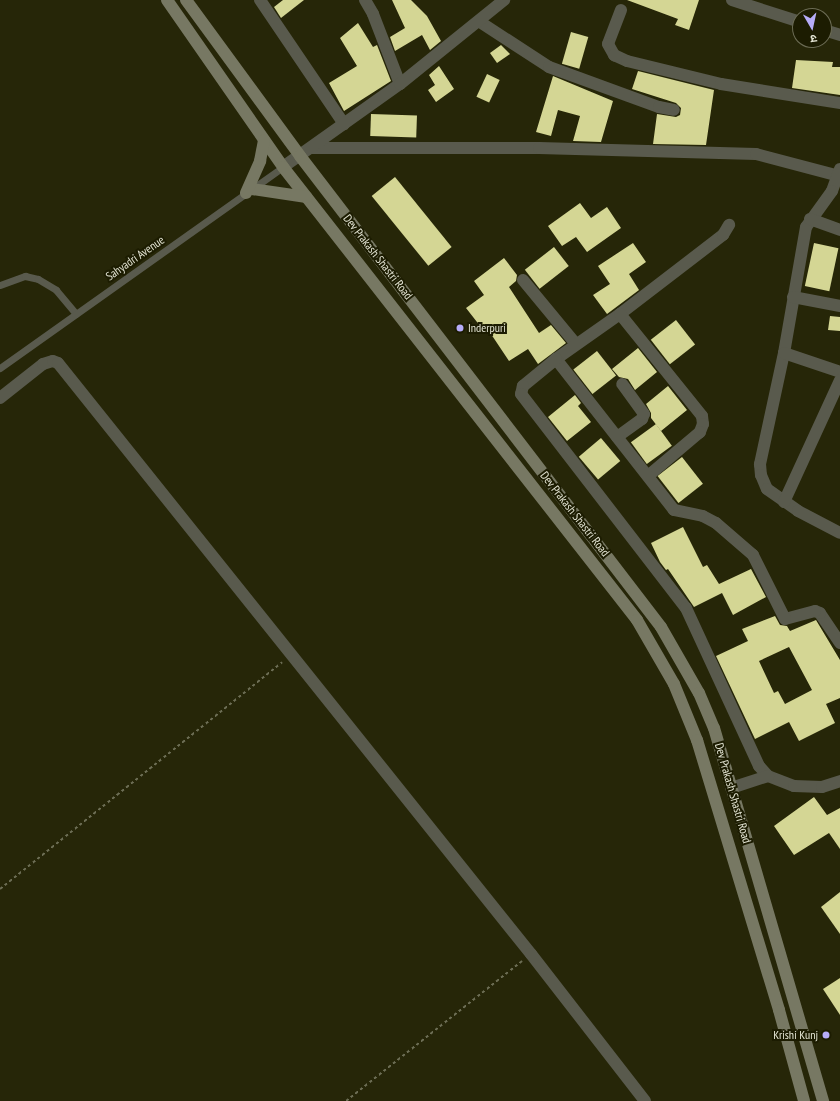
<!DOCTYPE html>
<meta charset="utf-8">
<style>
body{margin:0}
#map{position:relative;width:840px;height:1101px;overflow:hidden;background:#262608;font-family:"PT Sans Narrow","Noto Sans Devanagari",sans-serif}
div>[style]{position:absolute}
.building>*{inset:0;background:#d4d694;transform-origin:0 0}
.path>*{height:2px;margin-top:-1px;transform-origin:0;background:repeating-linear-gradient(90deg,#6d6e55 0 3px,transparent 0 6px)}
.lane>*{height:7px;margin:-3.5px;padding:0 3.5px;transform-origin:3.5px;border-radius:3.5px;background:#595a4d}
.street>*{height:12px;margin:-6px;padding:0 6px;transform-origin:6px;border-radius:6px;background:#595a4d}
.secondary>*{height:12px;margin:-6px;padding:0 6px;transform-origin:6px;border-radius:6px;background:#777863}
.dots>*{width:11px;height:11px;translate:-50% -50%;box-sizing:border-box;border:2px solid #1c1c01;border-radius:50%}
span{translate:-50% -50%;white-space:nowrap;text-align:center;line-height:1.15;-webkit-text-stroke:4px #1c1c01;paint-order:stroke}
.street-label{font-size:12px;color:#e3e4d3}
.poi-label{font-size:12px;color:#e3e4d3}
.left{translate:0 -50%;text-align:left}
.right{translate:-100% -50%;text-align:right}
.north{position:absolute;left:792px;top:8px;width:40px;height:40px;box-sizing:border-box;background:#1c1c01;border:1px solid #6c6c55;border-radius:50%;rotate:171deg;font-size:11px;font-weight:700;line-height:16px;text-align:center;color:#e3e4d3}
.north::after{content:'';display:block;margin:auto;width:14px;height:18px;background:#b6acf8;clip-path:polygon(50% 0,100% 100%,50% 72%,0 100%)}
</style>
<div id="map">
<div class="building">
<div style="clip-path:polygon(283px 0,304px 0,281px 18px,274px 7px)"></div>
<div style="clip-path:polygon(392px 0,411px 0,427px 16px,441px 41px,430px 50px,422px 35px,395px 51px,390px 37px,405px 28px)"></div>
<div style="clip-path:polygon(627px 0,699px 0,689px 30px,675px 25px,678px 19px)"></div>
<div style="clip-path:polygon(358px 23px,373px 47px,377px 45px,391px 81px,344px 111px,329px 83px,357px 66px,340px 38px)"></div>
<div style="left:571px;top:32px;width:18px;height:33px;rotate:16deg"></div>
<div style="clip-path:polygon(501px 45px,510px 54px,497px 63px,490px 53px)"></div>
<div style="clip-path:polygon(796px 60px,833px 62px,832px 67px,840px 67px,840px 95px,792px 88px)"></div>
<div style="clip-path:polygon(439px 66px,454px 89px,436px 102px,428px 90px,435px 85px,429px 75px)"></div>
<div style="clip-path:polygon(638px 71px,714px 90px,706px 145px,653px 144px,657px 114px,676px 117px,680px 115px,681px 108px,676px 103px,632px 89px)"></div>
<div style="left:487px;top:74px;width:14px;height:25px;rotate:25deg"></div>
<div style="clip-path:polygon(553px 76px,613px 101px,601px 142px,573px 141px,580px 116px,558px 110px,551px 136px,536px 132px)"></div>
<div style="left:371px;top:114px;width:46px;height:22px;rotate:2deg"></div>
<div style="left:395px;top:177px;width:90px;height:30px;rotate:51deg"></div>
<div style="clip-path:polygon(580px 203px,591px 218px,607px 207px,621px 228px,587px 252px,576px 237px,562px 246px,548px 226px)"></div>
<div style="clip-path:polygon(633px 243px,646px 262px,629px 274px,639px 290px,607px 314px,593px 295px,610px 284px,598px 266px)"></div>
<div style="left:814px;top:243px;width:25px;height:44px;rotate:12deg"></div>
<div style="left:554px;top:247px;width:24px;height:37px;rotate:52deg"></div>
<div style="clip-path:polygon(504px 258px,517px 275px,516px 281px,509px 287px,539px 333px,551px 325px,566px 343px,538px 364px,528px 349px,509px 361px,487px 328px,484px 331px,466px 308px,484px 295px,474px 281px)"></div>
<div style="clip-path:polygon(830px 316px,840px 317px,840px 331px,828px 330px)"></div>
<div style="left:676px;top:320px;width:31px;height:32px;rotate:52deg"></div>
<div style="clip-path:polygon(638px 348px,657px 372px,635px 390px,628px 379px,619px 377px,612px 369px)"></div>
<div style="left:597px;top:351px;width:31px;height:30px;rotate:52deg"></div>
<div style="clip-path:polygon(668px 386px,687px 410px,661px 431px,651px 418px,651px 413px,646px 404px)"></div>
<div style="clip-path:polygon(575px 395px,581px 403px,578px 406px,591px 422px,567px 441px,548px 417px)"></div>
<div style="left:656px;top:424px;width:27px;height:31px;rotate:54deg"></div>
<div style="left:601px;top:438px;width:30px;height:29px;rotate:50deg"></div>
<div style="left:682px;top:457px;width:34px;height:31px;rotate:52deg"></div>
<div style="clip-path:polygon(683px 527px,703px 567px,707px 565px,719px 584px,751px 569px,766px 597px,733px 615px,722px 593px,694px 607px,668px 569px,666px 570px,660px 562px,651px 543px)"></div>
<div style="clip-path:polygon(evenodd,775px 616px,780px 625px,787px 626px,790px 631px,816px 620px,840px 660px,840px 698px,826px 704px,835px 723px,799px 741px,789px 722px,755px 739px,716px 656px,748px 641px,742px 629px,775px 616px,789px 647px,812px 690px,785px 704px,778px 691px,774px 693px,759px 661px,789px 647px)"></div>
<div style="clip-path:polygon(814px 797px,827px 815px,840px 808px,840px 849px,829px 833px,794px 855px,774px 826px)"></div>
<div style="clip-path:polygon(840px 892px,840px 934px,821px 907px)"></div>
<div style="clip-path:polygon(840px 978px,840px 1015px,823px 989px)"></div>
</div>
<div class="path">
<div style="left:0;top:889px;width:362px;rotate:-38.8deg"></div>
<div style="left:346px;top:1101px;width:225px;rotate:-38.5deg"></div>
</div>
<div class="lane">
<div style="left:0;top:285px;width:27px;rotate:-20deg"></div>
<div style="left:25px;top:276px;width:13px;rotate:13deg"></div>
<div style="left:38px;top:279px;width:21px;rotate:31deg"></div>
<div style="left:56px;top:290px;width:31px;rotate:50deg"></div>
<div style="left:0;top:368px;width:347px;rotate:-35.4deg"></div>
</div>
<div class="street">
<div style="left:260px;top:0;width:150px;rotate:55.9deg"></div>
<div style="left:365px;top:0;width:16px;rotate:60deg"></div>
<div style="left:373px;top:14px;width:75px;rotate:68.9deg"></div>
<div style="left:732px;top:0;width:71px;rotate:17.9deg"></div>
<div style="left:621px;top:10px;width:36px;rotate:111deg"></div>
<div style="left:608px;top:44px;width:13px;rotate:61deg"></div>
<div style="left:614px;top:55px;width:14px;rotate:25deg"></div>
<div style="left:627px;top:61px;width:97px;rotate:13.7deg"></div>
<div style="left:721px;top:84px;width:121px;rotate:9.1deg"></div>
<div style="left:480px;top:22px;width:82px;rotate:33.1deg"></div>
<div style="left:549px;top:67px;width:117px;rotate:20deg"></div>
<div style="left:659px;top:107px;width:15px;rotate:11deg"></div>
<div style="left:824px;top:30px;width:17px;rotate:17deg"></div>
<div style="left:311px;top:148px;width:228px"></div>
<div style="left:539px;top:148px;width:217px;rotate:1.6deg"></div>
<div style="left:756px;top:154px;width:86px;rotate:14.8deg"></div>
<div style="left:283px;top:167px;width:143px;rotate:-35.4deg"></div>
<div style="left:400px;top:84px;width:134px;rotate:-38.9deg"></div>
<div style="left:840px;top:169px;width:23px;rotate:110deg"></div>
<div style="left:832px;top:191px;width:44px;rotate:125.8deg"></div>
<div style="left:806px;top:227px;width:128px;rotate:99.9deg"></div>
<div style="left:784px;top:353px;width:114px;rotate:102.2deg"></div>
<div style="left:760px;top:464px;width:11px;rotate:85deg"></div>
<div style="left:761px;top:475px;width:15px;rotate:67deg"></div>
<div style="left:767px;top:489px;width:38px;rotate:35deg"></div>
<div style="left:798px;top:511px;width:47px;rotate:27.6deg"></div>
<div style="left:810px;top:219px;width:32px;rotate:20deg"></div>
<div style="left:523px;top:280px;width:83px;rotate:50.4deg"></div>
<div style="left:793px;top:297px;width:48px;rotate:10.8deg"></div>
<div style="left:620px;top:314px;width:130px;rotate:-37.5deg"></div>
<div style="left:723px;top:235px;width:12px;rotate:-59deg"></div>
<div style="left:784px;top:353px;width:59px;rotate:18.7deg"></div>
<div style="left:556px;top:359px;width:78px;rotate:-35.1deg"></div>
<div style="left:620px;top:314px;width:131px;rotate:51.2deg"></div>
<div style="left:702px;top:416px;width:8px;rotate:83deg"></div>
<div style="left:703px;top:424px;width:9px;rotate:111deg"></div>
<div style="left:700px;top:432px;width:68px;rotate:139.8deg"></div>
<div style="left:0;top:398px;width:55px;rotate:-38.3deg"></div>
<div style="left:43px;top:364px;width:10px;rotate:-17deg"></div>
<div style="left:53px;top:361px;width:5px;rotate:22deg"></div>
<div style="left:58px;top:363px;width:757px;rotate:51.33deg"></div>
<div style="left:531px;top:954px;width:186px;rotate:52.2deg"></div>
<div style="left:617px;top:437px;width:31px;rotate:-36deg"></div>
<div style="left:642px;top:419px;width:5px;rotate:-68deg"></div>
<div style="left:644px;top:414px;width:37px;rotate:-126deg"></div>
<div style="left:784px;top:502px;width:134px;rotate:-65.3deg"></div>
<div style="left:840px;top:643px;width:36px;rotate:-124deg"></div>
<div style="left:820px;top:613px;width:5px;rotate:-158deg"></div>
<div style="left:815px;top:611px;width:31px;rotate:165deg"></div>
<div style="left:785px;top:619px;width:72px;rotate:-116.6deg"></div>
<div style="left:753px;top:555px;width:49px;rotate:-139.1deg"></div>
<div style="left:716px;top:523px;width:15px;rotate:-152deg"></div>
<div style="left:703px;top:516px;width:30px;rotate:-168deg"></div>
<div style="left:674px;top:510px;width:192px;rotate:-128deg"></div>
<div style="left:556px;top:359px;width:43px;rotate:140.7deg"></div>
<div style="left:523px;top:386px;width:8px;rotate:104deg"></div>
<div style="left:521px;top:394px;width:270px;rotate:52.4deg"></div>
<div style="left:686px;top:608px;width:174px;rotate:65.2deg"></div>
<div style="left:759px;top:766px;width:13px;rotate:48deg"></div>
<div style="left:768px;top:776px;width:28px;rotate:21deg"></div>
<div style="left:794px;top:786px;width:28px;rotate:2deg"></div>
<div style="left:822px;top:787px;width:19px;rotate:-18deg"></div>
<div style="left:731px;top:788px;width:39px;rotate:-18deg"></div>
</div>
<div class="secondary">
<div style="left:167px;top:0;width:203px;rotate:55.2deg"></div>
<div style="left:283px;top:167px;width:575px;rotate:51.99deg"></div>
<div style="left:637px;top:620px;width:74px;rotate:60deg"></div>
<div style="left:674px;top:684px;width:61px;rotate:67.7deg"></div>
<div style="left:697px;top:740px;width:282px;rotate:73.1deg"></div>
<div style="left:779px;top:1010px;width:94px;rotate:74.6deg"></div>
<div style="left:186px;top:0;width:193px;rotate:53.8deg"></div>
<div style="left:300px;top:156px;width:593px;rotate:52.53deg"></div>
<div style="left:661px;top:627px;width:76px;rotate:60.1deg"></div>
<div style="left:699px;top:693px;width:38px;rotate:67deg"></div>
<div style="left:714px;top:728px;width:389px;rotate:73.7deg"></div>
<div style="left:252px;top:189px;width:55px;rotate:8.4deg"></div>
<div style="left:246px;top:193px;width:35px;rotate:-66deg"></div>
<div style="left:260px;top:161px;width:21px;rotate:-79deg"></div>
</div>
<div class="dots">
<div style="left:460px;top:328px;background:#b6acf8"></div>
<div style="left:826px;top:1035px;background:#b6acf8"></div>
</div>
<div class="street-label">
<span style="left:378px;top:257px;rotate:52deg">Dev Prakash Shastri Road</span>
<span style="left:135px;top:258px;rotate:-35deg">Sahyadri Avenue</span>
<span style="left:575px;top:514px;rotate:52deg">Dev Prakash Shastri Road</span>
<span style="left:733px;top:793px;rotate:74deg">Dev Prakash Shastri Road</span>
</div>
<div class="poi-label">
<span class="left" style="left:468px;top:328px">Inderpuri</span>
<span class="right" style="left:818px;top:1035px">Krishi Kunj</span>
</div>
<div class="north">उ</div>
</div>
